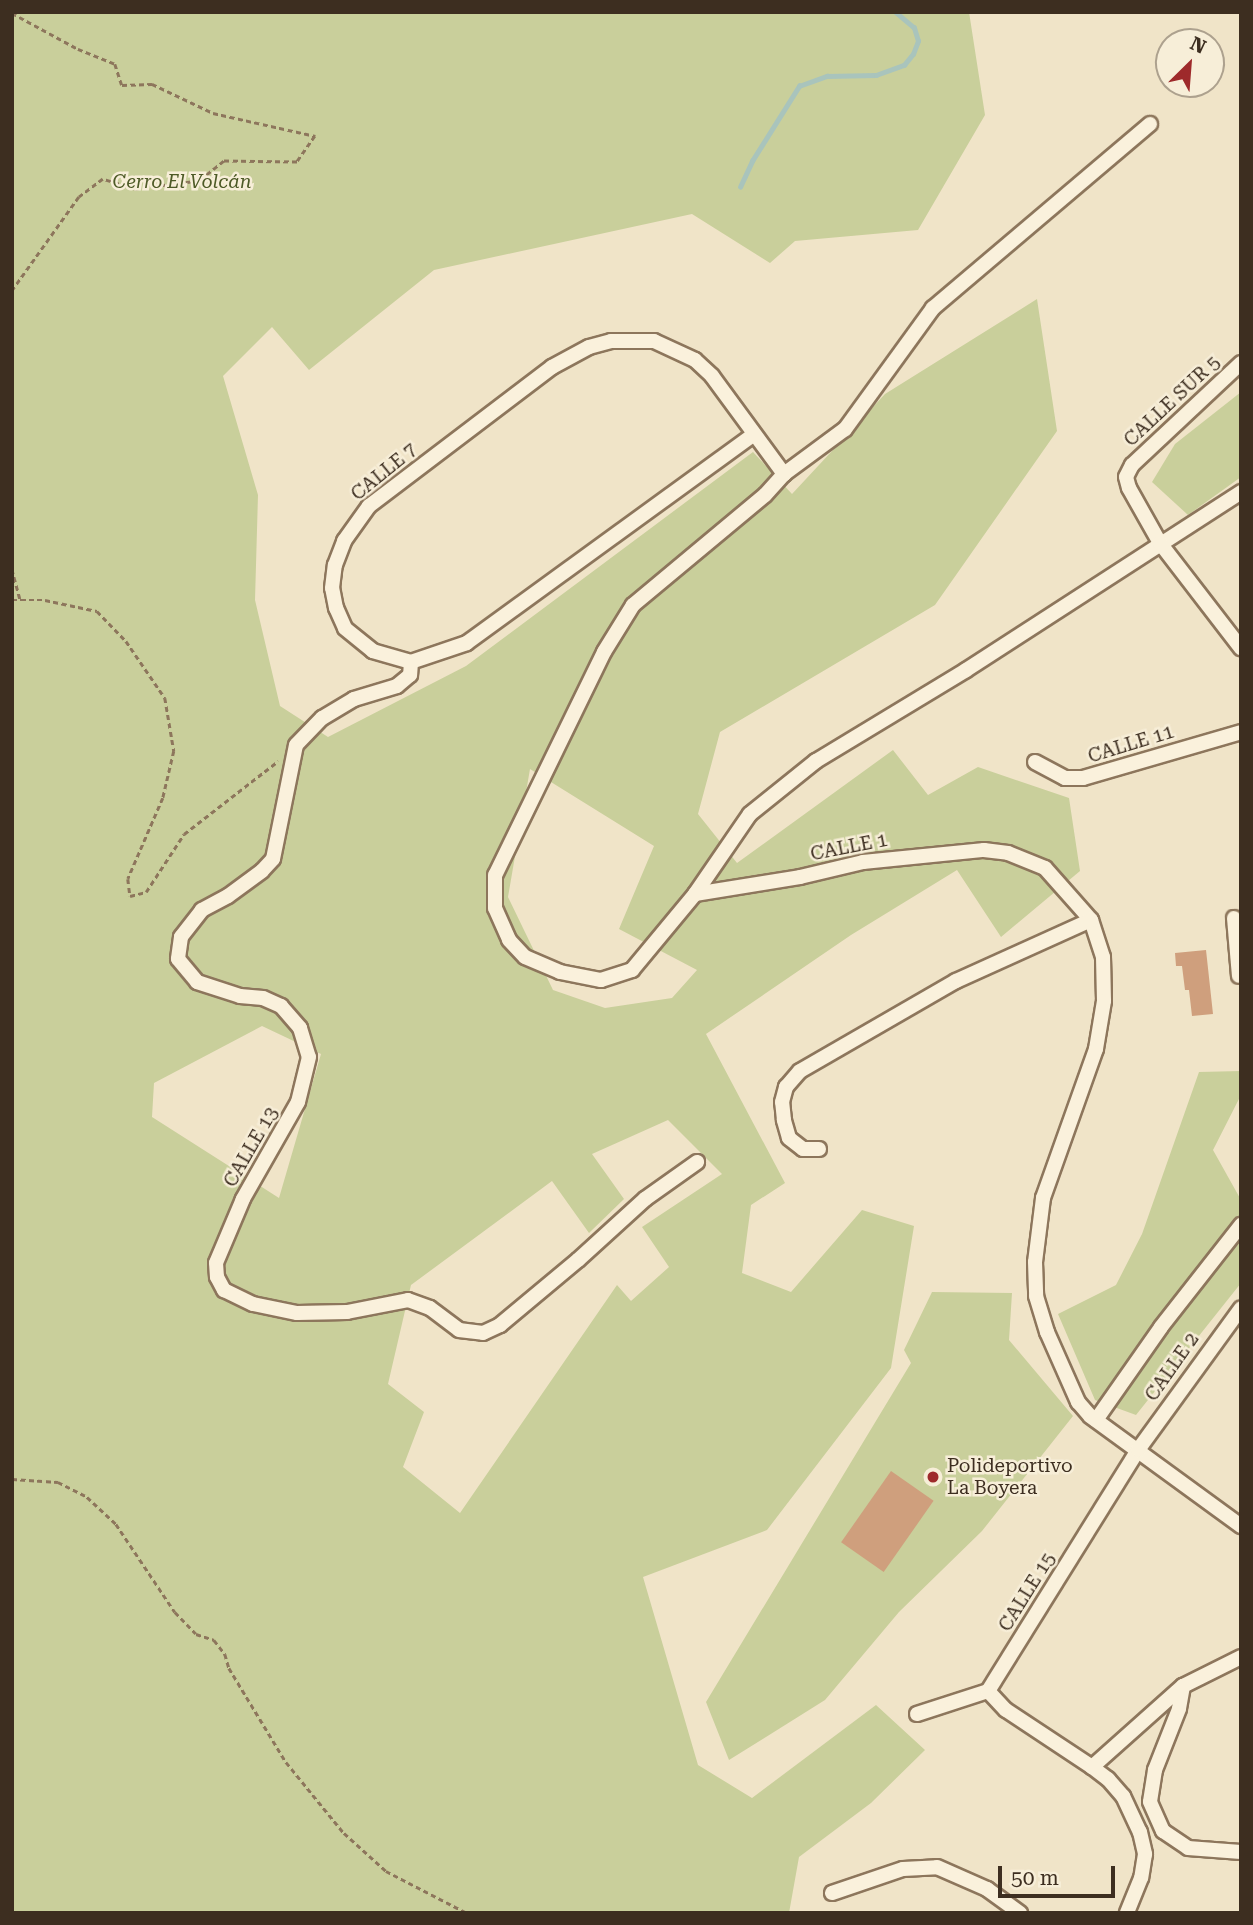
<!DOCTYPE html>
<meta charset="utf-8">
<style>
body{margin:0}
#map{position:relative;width:1253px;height:1925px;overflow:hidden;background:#f0e4c8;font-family:"Roboto Serif",serif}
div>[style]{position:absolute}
.green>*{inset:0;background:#c9cf9b}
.stream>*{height:4.5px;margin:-2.25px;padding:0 2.25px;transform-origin:2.25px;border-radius:2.25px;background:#a9c4bc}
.building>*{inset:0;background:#cf9f7d;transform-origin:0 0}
.path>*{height:2.5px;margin-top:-1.25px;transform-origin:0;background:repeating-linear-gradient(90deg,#8d765c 0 5px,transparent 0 8.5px)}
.roads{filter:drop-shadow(2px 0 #8d765c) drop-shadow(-2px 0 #8d765c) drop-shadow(0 2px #8d765c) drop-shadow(0 -2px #8d765c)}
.street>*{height:14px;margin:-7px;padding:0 7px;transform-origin:7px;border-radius:7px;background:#faf1dc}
.dots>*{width:19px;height:19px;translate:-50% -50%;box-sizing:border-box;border:4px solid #f7eed8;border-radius:50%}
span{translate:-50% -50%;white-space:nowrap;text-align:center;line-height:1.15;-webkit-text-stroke:5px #f7eed8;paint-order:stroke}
.park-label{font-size:19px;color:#4d5a26;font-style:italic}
.street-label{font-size:19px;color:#3d2e20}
.poi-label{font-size:19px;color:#3d2e20}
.left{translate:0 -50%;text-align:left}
.frame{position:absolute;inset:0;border:14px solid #3d2e20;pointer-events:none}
.north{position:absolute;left:1155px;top:28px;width:70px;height:70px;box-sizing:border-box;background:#f7eed8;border:2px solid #ada18e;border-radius:50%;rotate:25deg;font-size:19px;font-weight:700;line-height:28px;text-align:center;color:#3d2e20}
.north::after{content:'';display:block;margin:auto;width:24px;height:32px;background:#9e2a2b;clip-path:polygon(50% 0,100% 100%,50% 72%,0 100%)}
.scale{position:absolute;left:998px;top:1866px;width:117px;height:32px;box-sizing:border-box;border:4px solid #3d2e20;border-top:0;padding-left:9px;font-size:21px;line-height:24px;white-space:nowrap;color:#3d2e20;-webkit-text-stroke:5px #f7eed8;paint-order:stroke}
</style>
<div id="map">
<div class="green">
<div style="clip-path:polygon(evenodd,12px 12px,969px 12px,985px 115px,918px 230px,795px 241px,770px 263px,692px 214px,434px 270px,309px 370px,272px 327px,223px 376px,258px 495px,255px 600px,280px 706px,328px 737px,466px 666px,753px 452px,792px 494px,885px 394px,1037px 299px,1057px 431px,935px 605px,720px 732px,698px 814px,737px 863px,893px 750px,928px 795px,978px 767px,1069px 798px,1080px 871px,1001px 937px,957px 870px,851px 935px,706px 1034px,785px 1183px,751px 1205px,742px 1273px,791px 1292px,862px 1210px,914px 1226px,891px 1368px,767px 1530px,643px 1577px,698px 1765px,752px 1798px,876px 1705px,925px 1750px,871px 1803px,799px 1857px,789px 1913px,12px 1913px,12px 12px,530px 769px,654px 846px,619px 929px,697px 970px,672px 998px,605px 1008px,553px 990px,508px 897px,530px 769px,12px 12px,262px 1026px,321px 1054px,279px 1198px,152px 1117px,154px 1083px,262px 1026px,12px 12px,668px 1120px,722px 1174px,642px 1227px,669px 1267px,631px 1301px,617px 1285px,460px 1513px,403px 1467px,424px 1412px,388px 1384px,411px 1285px,552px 1181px,589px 1233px,624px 1199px,592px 1154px,668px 1120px)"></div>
<div style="clip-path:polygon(1241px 392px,1241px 477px,1188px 515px,1152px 482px,1175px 444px)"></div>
<div style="clip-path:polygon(1241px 1071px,1241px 1095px,1213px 1150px,1241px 1200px,1241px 1283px,1136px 1415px,1095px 1400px,1058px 1314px,1116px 1285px,1142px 1234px,1199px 1072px)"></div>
<div style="clip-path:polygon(932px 1292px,1012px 1293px,1009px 1340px,1073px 1416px,982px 1531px,899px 1612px,825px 1700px,729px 1760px,706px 1702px,911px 1363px,904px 1350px)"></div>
</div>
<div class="stream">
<div style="left:740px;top:187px;width:29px;rotate:-65deg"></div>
<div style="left:752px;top:161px;width:89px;rotate:-57.9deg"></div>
<div style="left:799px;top:86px;width:30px;rotate:-20deg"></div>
<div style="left:827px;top:76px;width:49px;rotate:-1.2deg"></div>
<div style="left:876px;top:75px;width:30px;rotate:-20deg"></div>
<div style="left:904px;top:65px;width:14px;rotate:-51deg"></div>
<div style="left:913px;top:54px;width:14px;rotate:-69deg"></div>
<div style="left:918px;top:41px;width:14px;rotate:-107deg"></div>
<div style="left:914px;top:28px;width:25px;rotate:-140deg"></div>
</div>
<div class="building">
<div style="clip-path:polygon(1206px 950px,1213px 1014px,1192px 1016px,1189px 990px,1185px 990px,1182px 966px,1176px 966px,1175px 953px)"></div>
<div style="left:891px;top:1471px;width:52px;height:87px;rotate:35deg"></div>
</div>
<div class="path">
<div style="left:12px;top:13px;width:75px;rotate:28.6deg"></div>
<div style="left:78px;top:49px;width:40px;rotate:22deg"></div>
<div style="left:115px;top:64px;width:22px;rotate:72deg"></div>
<div style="left:122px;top:85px;width:30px;rotate:-2deg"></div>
<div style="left:152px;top:84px;width:68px;rotate:25.4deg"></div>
<div style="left:213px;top:113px;width:105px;rotate:12.7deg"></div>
<div style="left:315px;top:136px;width:32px;rotate:125deg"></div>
<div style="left:297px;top:162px;width:73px;rotate:-179.2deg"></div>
<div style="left:224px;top:161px;width:32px;rotate:141deg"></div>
<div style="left:199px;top:181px;width:64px;rotate:172.9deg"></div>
<div style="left:135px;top:189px;width:34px;rotate:-163deg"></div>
<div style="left:103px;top:179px;width:30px;rotate:143deg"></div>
<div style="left:79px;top:197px;width:115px;rotate:125.5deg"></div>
<div style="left:12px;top:569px;width:31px;rotate:75deg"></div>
<div style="left:12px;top:600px;width:33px"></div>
<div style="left:45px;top:600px;width:53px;rotate:11.9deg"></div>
<div style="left:97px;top:611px;width:42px;rotate:46deg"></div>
<div style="left:126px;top:641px;width:69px;rotate:55.6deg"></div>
<div style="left:165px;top:698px;width:54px;rotate:80.4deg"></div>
<div style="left:174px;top:751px;width:48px;rotate:103.2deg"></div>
<div style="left:163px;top:798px;width:88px;rotate:113.4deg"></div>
<div style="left:128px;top:879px;width:17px;rotate:83deg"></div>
<div style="left:130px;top:896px;width:16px;rotate:-14deg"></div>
<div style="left:146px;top:892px;width:69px;rotate:-56.8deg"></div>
<div style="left:184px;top:834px;width:119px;rotate:-37.8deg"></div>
<div style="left:12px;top:1479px;width:46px;rotate:3.7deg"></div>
<div style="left:58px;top:1482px;width:33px;rotate:27deg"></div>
<div style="left:87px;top:1497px;width:40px;rotate:43deg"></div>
<div style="left:116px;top:1524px;width:106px;rotate:56.2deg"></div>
<div style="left:175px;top:1612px;width:30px;rotate:46deg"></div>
<div style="left:196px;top:1634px;width:19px;rotate:18deg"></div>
<div style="left:214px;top:1640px;width:18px;rotate:52deg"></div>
<div style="left:225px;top:1654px;width:15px;rotate:74deg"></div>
<div style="left:229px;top:1668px;width:110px;rotate:58.8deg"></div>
<div style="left:286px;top:1762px;width:92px;rotate:50.8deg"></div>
<div style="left:344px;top:1833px;width:57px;rotate:42.1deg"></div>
<div style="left:386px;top:1871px;width:91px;rotate:27.4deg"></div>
</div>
<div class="roads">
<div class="street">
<div style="left:1150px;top:124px;width:285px;rotate:139.7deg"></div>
<div style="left:933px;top:308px;width:150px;rotate:126deg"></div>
<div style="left:845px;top:429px;width:76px;rotate:143.6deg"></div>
<div style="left:784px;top:474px;width:28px;rotate:132deg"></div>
<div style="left:765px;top:495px;width:172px;rotate:140.2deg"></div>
<div style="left:633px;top:605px;width:55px;rotate:121.7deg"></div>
<div style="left:604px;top:652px;width:248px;rotate:116deg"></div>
<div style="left:495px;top:875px;width:33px;rotate:90deg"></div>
<div style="left:495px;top:908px;width:35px;rotate:66deg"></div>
<div style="left:509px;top:940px;width:23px;rotate:47deg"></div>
<div style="left:525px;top:957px;width:38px;rotate:23deg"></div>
<div style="left:560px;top:972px;width:42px;rotate:11deg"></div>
<div style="left:601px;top:980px;width:33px;rotate:-18deg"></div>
<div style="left:632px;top:970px;width:99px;rotate:-50.3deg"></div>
<div style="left:695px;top:894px;width:97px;rotate:-55.5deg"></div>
<div style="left:750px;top:814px;width:85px;rotate:-38.8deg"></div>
<div style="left:816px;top:761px;width:175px;rotate:-31.2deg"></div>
<div style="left:966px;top:670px;width:328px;rotate:-32.9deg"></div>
<div style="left:1241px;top:363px;width:149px;rotate:136.9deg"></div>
<div style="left:1132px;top:465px;width:13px;rotate:117deg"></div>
<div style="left:1126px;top:477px;width:11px;rotate:75deg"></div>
<div style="left:1129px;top:488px;width:63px;rotate:60.6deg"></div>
<div style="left:1160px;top:543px;width:133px;rotate:52.4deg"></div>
<div style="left:753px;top:435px;width:354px;rotate:144deg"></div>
<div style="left:467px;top:643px;width:59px;rotate:161.3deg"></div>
<div style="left:411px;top:662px;width:40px;rotate:-164deg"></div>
<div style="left:373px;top:651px;width:36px;rotate:-141deg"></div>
<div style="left:345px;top:628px;width:22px;rotate:-114deg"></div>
<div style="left:336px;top:608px;width:20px;rotate:-101deg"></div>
<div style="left:332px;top:588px;width:23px;rotate:-83deg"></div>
<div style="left:335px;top:565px;width:26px;rotate:-69deg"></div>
<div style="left:344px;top:541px;width:43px;rotate:-54.5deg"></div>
<div style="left:369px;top:506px;width:230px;rotate:-37.2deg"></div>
<div style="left:552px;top:367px;width:42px;rotate:-28.4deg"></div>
<div style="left:589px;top:347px;width:23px;rotate:-15deg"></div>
<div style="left:611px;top:341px;width:43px"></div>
<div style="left:654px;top:341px;width:45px;rotate:24.9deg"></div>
<div style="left:695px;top:360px;width:23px;rotate:43deg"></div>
<div style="left:712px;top:376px;width:122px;rotate:53.7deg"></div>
<div style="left:411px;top:662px;width:13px;rotate:94deg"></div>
<div style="left:410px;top:675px;width:17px;rotate:140deg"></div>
<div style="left:397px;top:686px;width:45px;rotate:163.2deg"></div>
<div style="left:354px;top:699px;width:37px;rotate:149deg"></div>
<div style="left:322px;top:718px;width:37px;rotate:134deg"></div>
<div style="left:296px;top:745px;width:116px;rotate:101.4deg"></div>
<div style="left:273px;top:859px;width:16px;rotate:133deg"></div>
<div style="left:262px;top:871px;width:42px;rotate:143.7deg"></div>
<div style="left:228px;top:896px;width:30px;rotate:152deg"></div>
<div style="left:202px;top:910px;width:34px;rotate:128deg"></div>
<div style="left:181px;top:937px;width:22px;rotate:98deg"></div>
<div style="left:178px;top:959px;width:30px;rotate:50deg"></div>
<div style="left:197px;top:982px;width:45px;rotate:18deg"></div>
<div style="left:240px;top:996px;width:23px;rotate:5deg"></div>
<div style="left:263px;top:998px;width:20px;rotate:24deg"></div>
<div style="left:281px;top:1006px;width:29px;rotate:49deg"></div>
<div style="left:300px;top:1028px;width:30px;rotate:73deg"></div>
<div style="left:309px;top:1057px;width:46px;rotate:103.7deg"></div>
<div style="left:298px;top:1102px;width:112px;rotate:119.6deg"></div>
<div style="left:243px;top:1199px;width:69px;rotate:112.9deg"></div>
<div style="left:216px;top:1263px;width:14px;rotate:86deg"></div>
<div style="left:217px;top:1277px;width:15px;rotate:62deg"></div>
<div style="left:224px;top:1290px;width:32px;rotate:26deg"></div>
<div style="left:253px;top:1304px;width:45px;rotate:11.6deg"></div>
<div style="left:297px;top:1313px;width:50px;rotate:-1.1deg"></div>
<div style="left:347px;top:1312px;width:62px;rotate:-11.1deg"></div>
<div style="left:408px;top:1300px;width:23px;rotate:20deg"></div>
<div style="left:430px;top:1308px;width:36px;rotate:37deg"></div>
<div style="left:459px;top:1330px;width:24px;rotate:7deg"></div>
<div style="left:483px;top:1333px;width:19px;rotate:-25deg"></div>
<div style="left:500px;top:1325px;width:102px;rotate:-39.8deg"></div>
<div style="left:578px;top:1260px;width:91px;rotate:-42.3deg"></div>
<div style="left:645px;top:1199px;width:64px;rotate:-35.4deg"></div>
<div style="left:1035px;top:762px;width:34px;rotate:28deg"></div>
<div style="left:1065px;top:778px;width:18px"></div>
<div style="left:1083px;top:778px;width:165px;rotate:-16.2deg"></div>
<div style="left:695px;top:894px;width:106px;rotate:-9.2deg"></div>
<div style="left:800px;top:877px;width:65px;rotate:-13.4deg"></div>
<div style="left:863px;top:862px;width:122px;rotate:-5.7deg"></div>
<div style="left:984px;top:850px;width:24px;rotate:7deg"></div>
<div style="left:1008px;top:853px;width:40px;rotate:22deg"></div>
<div style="left:1045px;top:868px;width:69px;rotate:48.5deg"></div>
<div style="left:1091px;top:920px;width:39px;rotate:72deg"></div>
<div style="left:1103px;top:957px;width:44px;rotate:88.7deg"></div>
<div style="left:1104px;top:1001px;width:49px;rotate:99.5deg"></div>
<div style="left:1096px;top:1049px;width:158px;rotate:109.6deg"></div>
<div style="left:1043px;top:1198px;width:64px;rotate:97.1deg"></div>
<div style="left:1035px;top:1262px;width:34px;rotate:88deg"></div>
<div style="left:1036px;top:1296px;width:38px;rotate:73deg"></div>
<div style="left:1047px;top:1332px;width:77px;rotate:66.1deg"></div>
<div style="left:1078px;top:1402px;width:18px;rotate:49deg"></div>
<div style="left:1090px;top:1416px;width:187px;rotate:36.1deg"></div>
<div style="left:1234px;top:918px;width:58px;rotate:85.1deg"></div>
<div style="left:819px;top:1149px;width:16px;rotate:180deg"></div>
<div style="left:803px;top:1149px;width:18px;rotate:-142deg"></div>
<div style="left:789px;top:1138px;width:19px;rotate:-106deg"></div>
<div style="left:784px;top:1120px;width:18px;rotate:-96deg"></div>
<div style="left:782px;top:1102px;width:16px;rotate:-75deg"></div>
<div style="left:786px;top:1087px;width:21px;rotate:-49deg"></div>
<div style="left:800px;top:1071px;width:180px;rotate:-30deg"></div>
<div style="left:956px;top:981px;width:148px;rotate:-24.3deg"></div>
<div style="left:1096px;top:1420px;width:113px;rotate:-55deg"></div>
<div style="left:1161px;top:1327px;width:130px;rotate:-51.9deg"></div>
<div style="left:1183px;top:1686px;width:23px;rotate:100deg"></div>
<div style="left:1179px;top:1709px;width:66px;rotate:111.5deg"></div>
<div style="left:1155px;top:1770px;width:32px;rotate:99deg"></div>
<div style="left:1150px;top:1802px;width:32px;rotate:66deg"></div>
<div style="left:1163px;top:1831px;width:30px;rotate:34deg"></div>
<div style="left:1188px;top:1848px;width:53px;rotate:4.3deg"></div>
<div style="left:988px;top:1691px;width:26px;rotate:47deg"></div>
<div style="left:1006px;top:1710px;width:103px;rotate:33.5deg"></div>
<div style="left:1092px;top:1767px;width:122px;rotate:-41.7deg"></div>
<div style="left:1183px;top:1686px;width:65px;rotate:-26.6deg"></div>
<div style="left:917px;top:1714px;width:75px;rotate:-17.9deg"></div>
<div style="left:988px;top:1691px;width:284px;rotate:-58.1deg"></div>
<div style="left:1138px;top:1450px;width:175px;rotate:-54deg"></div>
<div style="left:1092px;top:1767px;width:20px;rotate:37deg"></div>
<div style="left:1108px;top:1779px;width:23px;rotate:49deg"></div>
<div style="left:1123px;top:1796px;width:40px;rotate:65deg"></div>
<div style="left:1140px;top:1832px;width:23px;rotate:77deg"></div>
<div style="left:1145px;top:1854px;width:24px;rotate:99deg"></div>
<div style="left:1141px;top:1878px;width:38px;rotate:112deg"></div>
<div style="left:832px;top:1893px;width:75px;rotate:-18.7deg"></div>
<div style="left:903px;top:1869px;width:34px;rotate:-3deg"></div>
<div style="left:937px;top:1867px;width:55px;rotate:23.7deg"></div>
<div style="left:987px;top:1889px;width:41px;rotate:36deg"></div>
</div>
</div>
<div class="dots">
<div style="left:933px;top:1477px;background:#9e2a2b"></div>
</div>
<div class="park-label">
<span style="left:182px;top:182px">Cerro El Volcán</span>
</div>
<div class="street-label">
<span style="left:1172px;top:401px;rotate:-43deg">CALLE SUR 5</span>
<span style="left:384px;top:472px;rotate:-39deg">CALLE 7</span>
<span style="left:1131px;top:744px;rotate:-17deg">CALLE 11</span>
<span style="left:849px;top:847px;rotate:-11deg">CALLE 1</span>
<span style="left:251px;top:1147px;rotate:-60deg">CALLE 13</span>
<span style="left:1172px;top:1367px;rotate:-55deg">CALLE 2</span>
<span style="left:1027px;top:1592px;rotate:-58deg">CALLE 15</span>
</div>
<div class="poi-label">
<span class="left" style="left:947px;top:1477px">Polideportivo<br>La Boyera</span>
</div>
<div class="frame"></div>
<div class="north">N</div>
<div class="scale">50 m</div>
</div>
